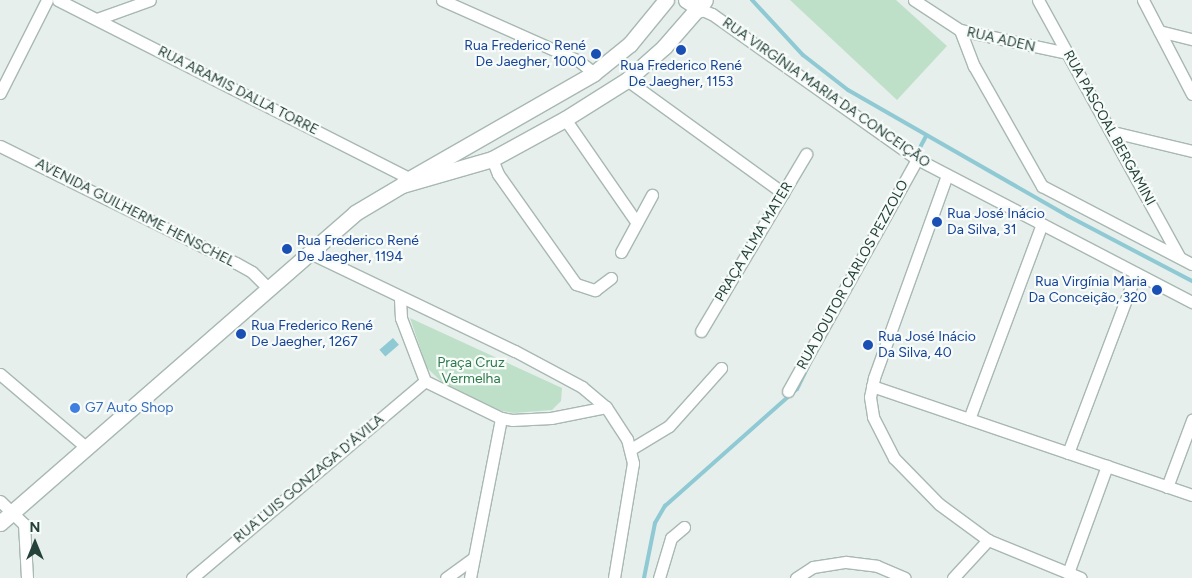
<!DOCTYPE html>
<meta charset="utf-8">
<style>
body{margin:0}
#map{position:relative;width:1192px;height:578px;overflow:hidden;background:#e6efeb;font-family:Figtree,sans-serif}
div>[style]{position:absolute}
.green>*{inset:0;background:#bfe0c8}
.water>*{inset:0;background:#8ec9d4;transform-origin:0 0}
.stream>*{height:4px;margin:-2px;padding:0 2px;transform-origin:2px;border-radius:2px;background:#8ec9d4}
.roads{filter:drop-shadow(1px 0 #a8b8b2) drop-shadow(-1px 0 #a8b8b2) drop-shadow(0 1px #a8b8b2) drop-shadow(0 -1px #a8b8b2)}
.street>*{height:11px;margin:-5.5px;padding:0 5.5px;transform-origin:5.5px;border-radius:5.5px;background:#fff}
.secondary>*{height:15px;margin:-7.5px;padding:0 7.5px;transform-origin:7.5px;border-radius:7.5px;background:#fff}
.dots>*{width:14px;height:14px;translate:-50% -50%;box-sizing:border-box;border:2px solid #f7fbf9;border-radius:50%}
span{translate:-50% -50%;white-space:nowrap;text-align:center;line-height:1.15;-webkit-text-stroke:4.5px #f7fbf9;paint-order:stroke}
.street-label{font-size:14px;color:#24423a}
.transit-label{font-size:14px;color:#164399}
.right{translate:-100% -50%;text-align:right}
.left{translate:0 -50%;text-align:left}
.park-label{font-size:14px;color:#2d7a4b}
.shop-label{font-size:14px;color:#366cbe}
.north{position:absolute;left:10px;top:518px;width:50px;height:50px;-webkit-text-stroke:4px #f7fbf9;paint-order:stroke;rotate:0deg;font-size:14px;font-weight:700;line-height:20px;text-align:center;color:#24423a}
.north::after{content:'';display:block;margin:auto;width:18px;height:22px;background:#24423a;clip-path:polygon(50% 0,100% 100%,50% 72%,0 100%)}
</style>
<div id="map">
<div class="green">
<div style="clip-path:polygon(790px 0,896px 0,947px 46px,897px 100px)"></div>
<div style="clip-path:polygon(410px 318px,562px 388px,561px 401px,552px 410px,514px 413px,502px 411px,445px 385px,427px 368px)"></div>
</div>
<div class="water">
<div style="left:393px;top:338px;width:9px;height:18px;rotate:49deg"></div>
</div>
<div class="stream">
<div style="left:752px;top:0;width:75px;rotate:47.2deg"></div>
<div style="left:803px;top:55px;width:57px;rotate:37.9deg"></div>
<div style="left:848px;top:90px;width:254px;rotate:29.8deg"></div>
<div style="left:1068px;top:216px;width:140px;rotate:27.7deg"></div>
<div style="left:916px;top:155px;width:21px;rotate:-62deg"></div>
<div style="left:644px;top:578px;width:56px;rotate:-78.7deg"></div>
<div style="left:655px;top:523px;width:20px;rotate:-60deg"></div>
<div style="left:665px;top:506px;width:176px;rotate:-41.6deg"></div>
<div style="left:797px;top:389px;width:25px;rotate:-64deg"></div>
</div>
<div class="roads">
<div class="street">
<div style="left:58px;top:0;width:402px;rotate:26.9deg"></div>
<div style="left:442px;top:0;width:150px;rotate:24deg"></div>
<div style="left:579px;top:61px;width:19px;rotate:39deg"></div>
<div style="left:914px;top:0;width:55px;rotate:33.1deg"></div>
<div style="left:960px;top:30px;width:109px;rotate:12.1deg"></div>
<div style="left:1038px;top:0;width:293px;rotate:61.2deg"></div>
<div style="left:1143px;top:0;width:106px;rotate:62.5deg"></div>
<div style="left:700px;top:9px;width:13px;rotate:23deg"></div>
<div style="left:712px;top:14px;width:251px;rotate:35.3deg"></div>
<div style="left:917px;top:159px;width:310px;rotate:27.5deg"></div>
<div style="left:97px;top:19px;width:56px;rotate:-19.7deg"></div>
<div style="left:960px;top:30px;width:39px;rotate:69deg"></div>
<div style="left:974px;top:66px;width:138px;rotate:60.5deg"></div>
<div style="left:1042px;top:186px;width:169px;rotate:27.5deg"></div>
<div style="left:1159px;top:31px;width:34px;rotate:14deg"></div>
<div style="left:627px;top:80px;width:193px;rotate:35.9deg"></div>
<div style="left:0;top:93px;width:104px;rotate:-63.2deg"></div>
<div style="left:565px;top:119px;width:126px;rotate:55.3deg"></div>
<div style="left:1113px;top:132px;width:81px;rotate:13.5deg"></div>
<div style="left:0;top:146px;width:263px;rotate:26.4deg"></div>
<div style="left:236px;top:263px;width:18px;rotate:29deg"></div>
<div style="left:252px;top:272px;width:21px;rotate:45deg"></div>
<div style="left:492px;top:159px;width:16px;rotate:68deg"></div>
<div style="left:498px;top:174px;width:135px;rotate:54.7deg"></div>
<div style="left:576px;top:284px;width:20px;rotate:18deg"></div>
<div style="left:595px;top:290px;width:20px;rotate:-37deg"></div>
<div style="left:947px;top:175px;width:216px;rotate:109.8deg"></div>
<div style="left:874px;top:378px;width:19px;rotate:102deg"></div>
<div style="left:870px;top:397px;width:20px;rotate:81deg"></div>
<div style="left:873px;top:417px;width:46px;rotate:62.9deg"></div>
<div style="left:894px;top:458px;width:64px;rotate:45.6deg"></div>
<div style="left:939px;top:504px;width:61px;rotate:36.3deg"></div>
<div style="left:988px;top:540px;width:100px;rotate:22.2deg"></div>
<div style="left:308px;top:252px;width:229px;rotate:25.6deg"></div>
<div style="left:515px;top:351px;width:76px;rotate:28.2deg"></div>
<div style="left:582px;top:387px;width:31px;rotate:40deg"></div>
<div style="left:606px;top:407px;width:38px;rotate:57deg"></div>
<div style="left:627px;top:439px;width:25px;rotate:76deg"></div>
<div style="left:633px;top:463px;width:117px;rotate:99.4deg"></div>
<div style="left:621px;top:252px;width:65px;rotate:-61.5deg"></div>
<div style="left:400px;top:299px;width:19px;rotate:87deg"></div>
<div style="left:401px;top:318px;width:67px;rotate:69.1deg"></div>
<div style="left:425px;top:381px;width:85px;rotate:26deg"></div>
<div style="left:501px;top:418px;width:11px;rotate:10deg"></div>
<div style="left:512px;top:420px;width:39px;rotate:-3deg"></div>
<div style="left:551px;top:418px;width:56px;rotate:-11.3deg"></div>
<div style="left:701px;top:331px;width:206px;rotate:-59.3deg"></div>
<div style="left:0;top:374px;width:114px;rotate:40.4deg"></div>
<div style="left:872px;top:386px;width:338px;rotate:18.8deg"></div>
<div style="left:788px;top:391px;width:265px;rotate:-60.9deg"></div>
<div style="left:969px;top:419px;width:208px;rotate:-69.5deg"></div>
<div style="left:631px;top:449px;width:44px;rotate:-31.2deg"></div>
<div style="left:669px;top:426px;width:78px;rotate:-48.1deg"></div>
<div style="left:1068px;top:453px;width:192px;rotate:-69.3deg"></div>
<div style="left:1167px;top:487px;width:72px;rotate:-69.5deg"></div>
<div style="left:0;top:501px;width:33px;rotate:44deg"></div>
<div style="left:24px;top:524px;width:54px;rotate:86.8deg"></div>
<div style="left:1068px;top:573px;width:114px;rotate:-70deg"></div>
<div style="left:192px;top:578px;width:305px;rotate:-40.2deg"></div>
<div style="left:446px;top:578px;width:34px;rotate:-36deg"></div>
<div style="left:470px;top:578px;width:163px;rotate:-79deg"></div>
<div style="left:659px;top:578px;width:42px;rotate:-73.3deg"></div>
<div style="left:671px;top:538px;width:17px;rotate:-40deg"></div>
<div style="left:796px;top:578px;width:20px;rotate:-33deg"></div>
<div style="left:813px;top:567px;width:33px;rotate:-9deg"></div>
<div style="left:846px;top:562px;width:31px;rotate:7deg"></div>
<div style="left:877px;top:566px;width:30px;rotate:23deg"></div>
<div style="left:953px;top:578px;width:52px;rotate:-47.4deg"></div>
</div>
<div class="secondary">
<div style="left:686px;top:0;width:17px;rotate:33deg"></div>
<div style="left:411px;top:178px;width:211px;rotate:-29.8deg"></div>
<div style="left:594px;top:73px;width:46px;rotate:-38.9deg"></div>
<div style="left:630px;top:44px;width:57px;rotate:-50.7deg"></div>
<div style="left:0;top:523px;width:471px;rotate:-41.1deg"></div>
<div style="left:355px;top:213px;width:55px;rotate:-30.8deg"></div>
<div style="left:402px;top:185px;width:94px;rotate:-16.1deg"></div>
<div style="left:492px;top:159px;width:83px;rotate:-28.7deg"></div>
<div style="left:565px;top:119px;width:73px;rotate:-32.2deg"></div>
<div style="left:627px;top:80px;width:50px;rotate:-41.7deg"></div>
<div style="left:664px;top:47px;width:62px;rotate:-48.9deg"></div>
</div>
</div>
<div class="dots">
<div style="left:681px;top:50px;background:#1a4fb4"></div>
<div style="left:596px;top:54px;background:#1a4fb4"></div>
<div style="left:937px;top:222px;background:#1a4fb4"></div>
<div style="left:287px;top:249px;background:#1a4fb4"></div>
<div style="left:1157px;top:290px;background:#1a4fb4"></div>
<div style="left:241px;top:334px;background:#1a4fb4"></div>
<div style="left:868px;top:345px;background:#1a4fb4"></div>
<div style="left:75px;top:408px;background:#3f7fe0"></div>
</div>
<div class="street-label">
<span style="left:1001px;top:40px;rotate:13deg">RUA ADEN</span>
<span style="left:238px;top:91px;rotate:27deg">RUA ARAMIS DALLA TORRE</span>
<span style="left:826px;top:93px;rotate:35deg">RUA VIRGÍNIA MARIA DA CONCEIÇÃO</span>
<span style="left:1109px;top:128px;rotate:61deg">RUA PASCOAL BERGAMINI</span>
<span style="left:135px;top:213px;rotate:27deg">AVENIDA GUILHERME HENSCHEL</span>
<span style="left:754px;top:242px;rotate:-59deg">PRAÇA ALMA MATER</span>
<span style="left:853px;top:275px;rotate:-61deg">RUA DOUTOR CARLOS PEZZOLO</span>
<span style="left:309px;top:479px;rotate:-40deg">RUA LUIS GONZAGA D'ÁVILA</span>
</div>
<div class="transit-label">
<span class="right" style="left:586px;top:54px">Rua Frederico René<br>De Jaegher, 1000</span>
<span style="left:681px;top:74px">Rua Frederico René<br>De Jaegher, 1153</span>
<span class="left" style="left:947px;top:222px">Rua José Inácio<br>Da Silva, 31</span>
<span class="left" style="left:297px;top:249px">Rua Frederico René<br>De Jaegher, 1194</span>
<span class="right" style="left:1147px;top:290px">Rua Virgínia Maria<br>Da Conceição, 320</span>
<span class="left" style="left:251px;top:334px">Rua Frederico René<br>De Jaegher, 1267</span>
<span class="left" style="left:878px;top:345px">Rua José Inácio<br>Da Silva, 40</span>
</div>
<div class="park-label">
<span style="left:471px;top:371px">Praça Cruz<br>Vermelha</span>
</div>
<div class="shop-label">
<span class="left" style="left:85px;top:408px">G7 Auto Shop</span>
</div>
<div class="north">N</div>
</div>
